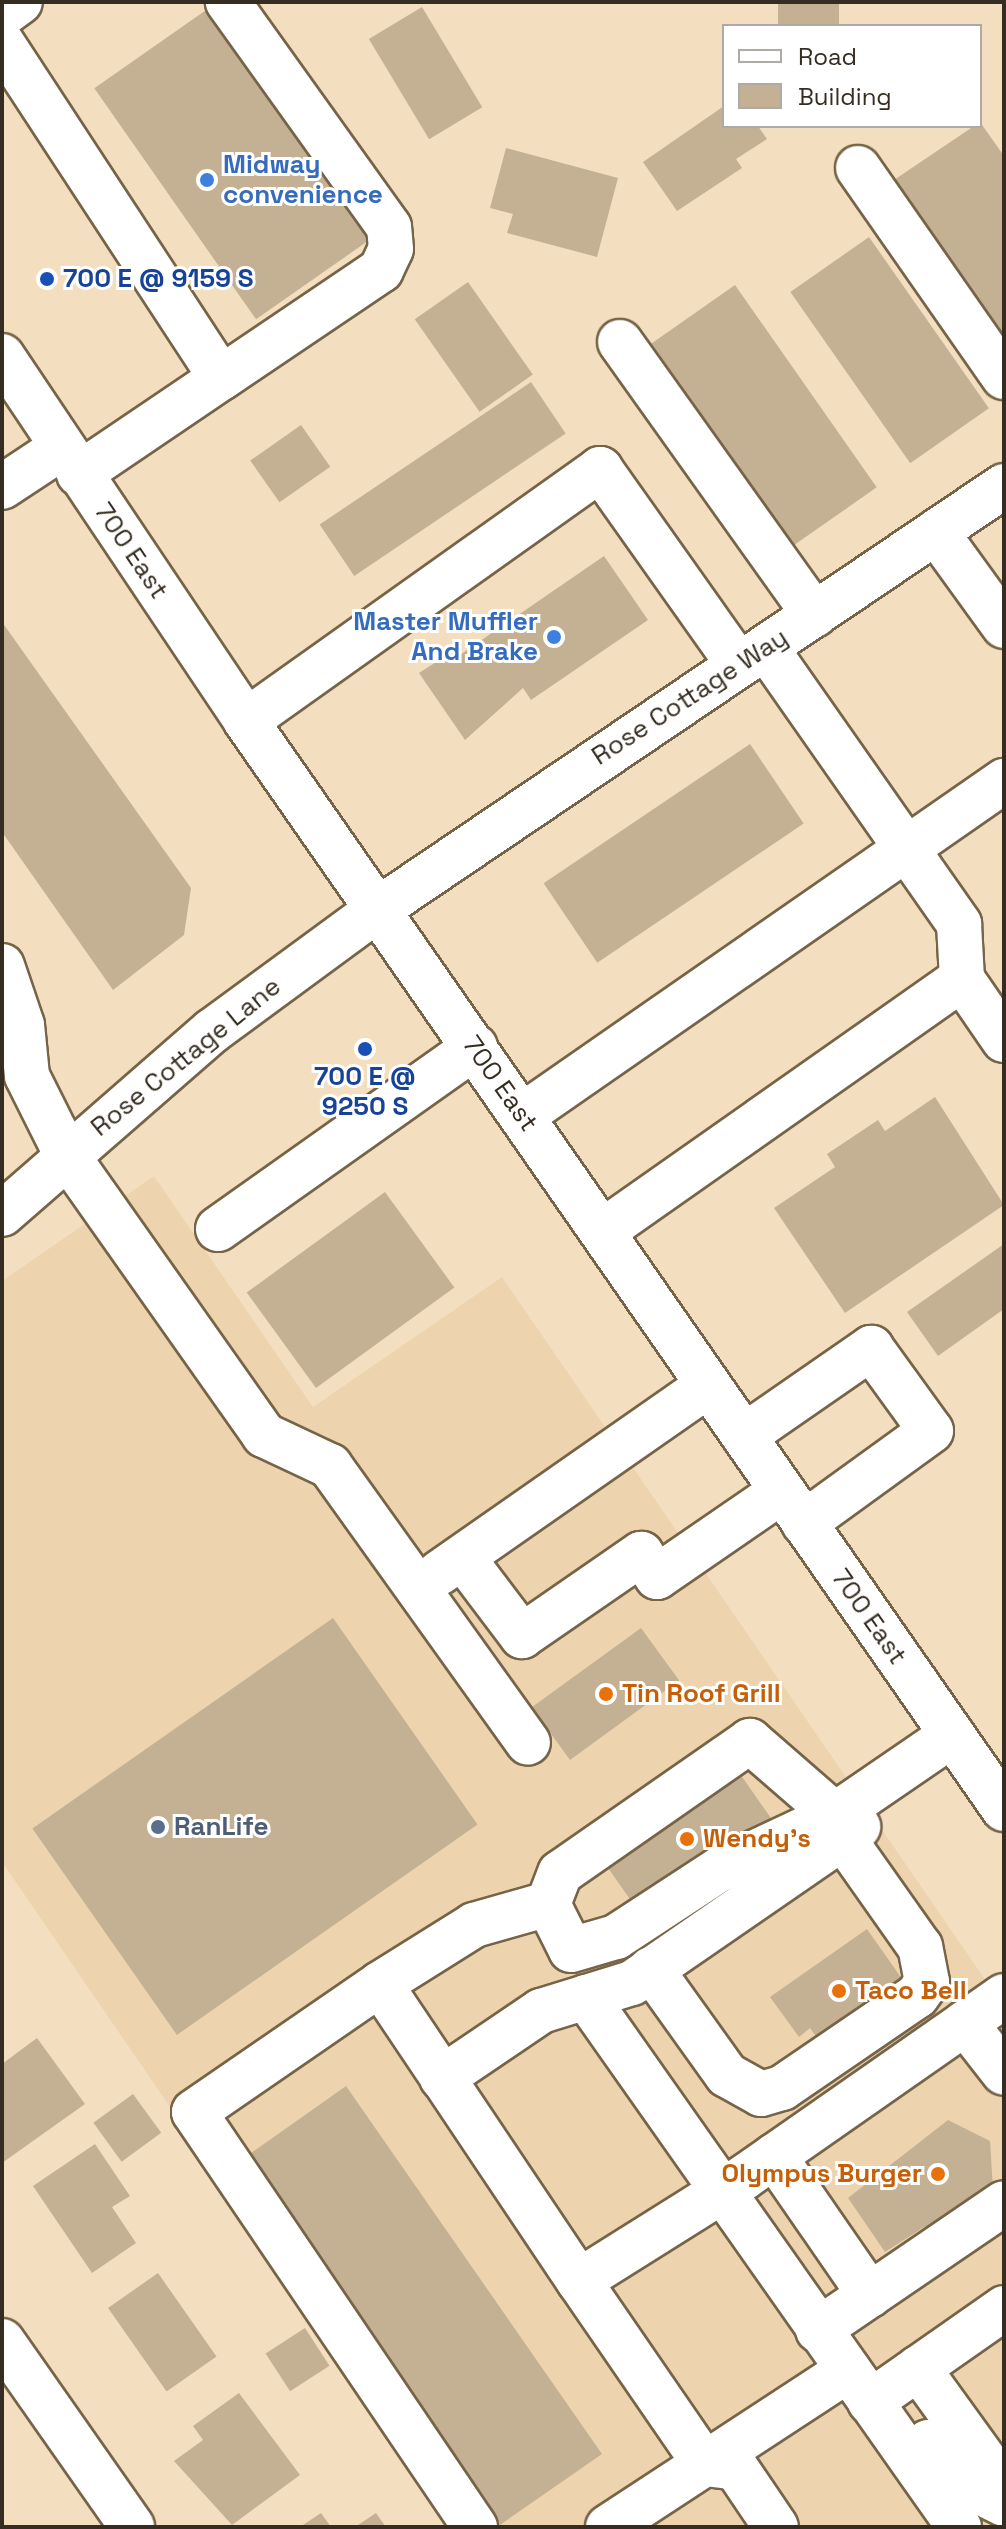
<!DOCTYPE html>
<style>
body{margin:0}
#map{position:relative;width:1006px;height:2529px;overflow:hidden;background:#f3dfc0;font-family:"Space Grotesk",sans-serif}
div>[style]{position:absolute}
.built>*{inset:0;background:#edd4af}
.building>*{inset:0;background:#c4b193;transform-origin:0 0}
.roads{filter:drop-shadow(2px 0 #766448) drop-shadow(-2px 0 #766448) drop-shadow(0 2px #766448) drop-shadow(0 -2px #766448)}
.minor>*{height:44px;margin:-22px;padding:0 22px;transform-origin:22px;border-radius:22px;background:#fff}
.major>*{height:44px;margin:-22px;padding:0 22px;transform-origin:22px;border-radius:22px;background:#fff}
.dots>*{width:22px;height:22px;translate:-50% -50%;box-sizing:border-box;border:4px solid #fff;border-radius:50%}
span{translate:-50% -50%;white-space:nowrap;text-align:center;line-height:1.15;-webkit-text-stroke:6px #fff;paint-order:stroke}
.shop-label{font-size:26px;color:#366cbe;font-weight:700}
.left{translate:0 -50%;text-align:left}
.right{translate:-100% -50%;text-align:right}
.transit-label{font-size:26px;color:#164399;font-weight:700}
.street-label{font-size:26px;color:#352d21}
.food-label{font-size:26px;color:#c56008;font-weight:700}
.service-label{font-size:26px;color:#4e5e75;font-weight:700}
.frame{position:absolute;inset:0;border:4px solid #352d21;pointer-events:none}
.legend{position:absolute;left:722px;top:24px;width:260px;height:104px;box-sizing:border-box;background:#fff;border:2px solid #aeaba6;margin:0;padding:10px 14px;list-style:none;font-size:24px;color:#352d21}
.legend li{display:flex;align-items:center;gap:16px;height:40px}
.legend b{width:40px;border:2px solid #aeaba6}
</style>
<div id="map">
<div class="built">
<div style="clip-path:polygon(154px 1176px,313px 1407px,502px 1277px,1004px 2007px,1004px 2527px,458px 2527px,2px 1862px,2px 1281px)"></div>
</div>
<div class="building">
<div style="left:778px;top:2px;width:61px;height:24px"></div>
<div style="left:422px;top:7px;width:117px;height:62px;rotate:59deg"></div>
<div style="left:209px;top:8px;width:282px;height:140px;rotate:55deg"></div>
<div style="clip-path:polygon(724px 106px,724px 126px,758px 126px,767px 139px,736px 159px,742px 168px,677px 211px,643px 162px)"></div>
<div style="clip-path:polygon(980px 122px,1004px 156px,1004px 337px,894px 180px)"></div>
<div style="clip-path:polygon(506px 148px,618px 178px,597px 257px,507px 233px,513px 214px,490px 208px)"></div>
<div style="left:869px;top:237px;width:209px;height:96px;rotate:55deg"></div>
<div style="left:468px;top:282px;width:113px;height:65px;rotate:55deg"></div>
<div style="left:735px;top:285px;width:247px;height:102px;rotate:55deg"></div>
<div style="left:531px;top:382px;width:62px;height:255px;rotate:56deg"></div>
<div style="left:301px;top:425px;width:51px;height:62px;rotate:55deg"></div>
<div style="clip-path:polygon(604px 556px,648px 620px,531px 700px,523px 688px,465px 740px,419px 673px,447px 655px,451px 661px)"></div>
<div style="clip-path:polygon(2px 622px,191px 888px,184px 935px,113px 990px,2px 832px)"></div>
<div style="left:750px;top:744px;width:96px;height:249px;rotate:56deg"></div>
<div style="clip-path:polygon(935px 1097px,1004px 1205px,845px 1313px,774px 1208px,835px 1167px,827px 1154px,878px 1120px,885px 1131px)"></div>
<div style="left:385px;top:1192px;width:118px;height:171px;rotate:54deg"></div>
<div style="clip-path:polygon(1004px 1244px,1004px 1309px,938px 1356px,907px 1312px)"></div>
<div style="left:333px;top:1618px;width:252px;height:367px;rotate:55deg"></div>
<div style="left:641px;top:1628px;width:65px;height:135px;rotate:54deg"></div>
<div style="left:738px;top:1771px;width:58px;height:162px;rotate:55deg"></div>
<div style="clip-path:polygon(867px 1929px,907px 1986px,823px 2046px,810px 2028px,799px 2037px,770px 1997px)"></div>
<div style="clip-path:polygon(37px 2038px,85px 2104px,2px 2163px,2px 2064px)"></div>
<div style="clip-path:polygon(346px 2086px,602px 2454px,497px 2527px,486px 2527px,234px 2165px)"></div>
<div style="left:133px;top:2094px;width:48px;height:49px;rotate:54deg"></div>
<div style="clip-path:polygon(948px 2120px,990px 2141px,993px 2189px,952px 2217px,942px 2215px,949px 2225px,931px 2237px,924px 2227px,885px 2252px,848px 2198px)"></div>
<div style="clip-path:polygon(95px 2144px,130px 2196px,112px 2207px,136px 2243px,92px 2273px,33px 2186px)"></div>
<div style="left:158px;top:2273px;width:102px;height:61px;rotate:55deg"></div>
<div style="left:305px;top:2328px;width:45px;height:47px;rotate:57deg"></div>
<div style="clip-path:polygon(239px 2393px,300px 2475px,232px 2525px,174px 2461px,203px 2440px,193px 2426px)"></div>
<div style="clip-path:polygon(321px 2513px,331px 2527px,300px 2527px)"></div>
<div style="clip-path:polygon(376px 2513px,386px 2527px,355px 2527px)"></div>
</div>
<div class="roads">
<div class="minor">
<div style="left:2px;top:15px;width:22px;rotate:-36deg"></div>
<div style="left:2px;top:43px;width:400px;rotate:56.8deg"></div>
<div style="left:221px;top:378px;width:193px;rotate:-34deg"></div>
<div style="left:381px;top:270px;width:23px;rotate:-65deg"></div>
<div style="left:391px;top:249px;width:22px;rotate:-95deg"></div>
<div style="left:389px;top:227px;width:277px;rotate:-125.6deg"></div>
<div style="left:858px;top:168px;width:255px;rotate:55.1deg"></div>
<div style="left:620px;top:342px;width:335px;rotate:54.5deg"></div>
<div style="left:79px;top:474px;width:171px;rotate:-34.1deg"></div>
<div style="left:2px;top:487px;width:71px;rotate:-33.5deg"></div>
<div style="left:936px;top:532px;width:116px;rotate:54.1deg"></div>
<div style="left:766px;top:648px;width:337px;rotate:55deg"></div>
<div style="left:959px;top:924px;width:55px;rotate:86.9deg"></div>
<div style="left:246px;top:721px;width:435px;rotate:-35.4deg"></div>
<div style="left:600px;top:469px;width:240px;rotate:54.7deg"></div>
<div style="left:2px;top:966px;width:62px;rotate:71.3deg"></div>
<div style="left:22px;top:1025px;width:51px;rotate:84.4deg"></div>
<div style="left:27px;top:1076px;width:87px;rotate:63.4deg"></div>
<div style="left:66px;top:1154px;width:344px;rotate:54.8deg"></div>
<div style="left:264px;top:1435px;width:73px;rotate:25.2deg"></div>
<div style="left:330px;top:1466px;width:340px;rotate:54.4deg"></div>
<div style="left:523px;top:1115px;width:586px;rotate:-34.78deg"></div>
<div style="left:2px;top:1214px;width:279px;rotate:-41.1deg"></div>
<div style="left:212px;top:1031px;width:205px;rotate:-36.3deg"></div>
<div style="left:377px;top:910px;width:757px;rotate:-34.07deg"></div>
<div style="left:218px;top:1229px;width:315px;rotate:-35.3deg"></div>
<div style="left:603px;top:1231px;width:439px;rotate:-35.1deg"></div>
<div style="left:962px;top:979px;width:74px;rotate:55.5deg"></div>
<div style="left:744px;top:1436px;width:155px;rotate:-34.7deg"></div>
<div style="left:871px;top:1348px;width:102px;rotate:54.1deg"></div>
<div style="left:931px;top:1431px;width:157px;rotate:144.1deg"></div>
<div style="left:463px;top:1558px;width:98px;rotate:52.9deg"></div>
<div style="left:522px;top:1636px;width:145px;rotate:-34.6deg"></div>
<div style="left:641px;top:1554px;width:28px;rotate:55deg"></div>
<div style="left:657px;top:1577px;width:152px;rotate:-34.5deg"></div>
<div style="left:439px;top:1573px;width:328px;rotate:-34.9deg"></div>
<div style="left:835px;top:1815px;width:113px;rotate:-139deg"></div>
<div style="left:750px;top:1741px;width:231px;rotate:145.2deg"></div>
<div style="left:560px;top:1873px;width:33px;rotate:111deg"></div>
<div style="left:548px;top:1904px;width:51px;rotate:63.4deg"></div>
<div style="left:571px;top:1950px;width:47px;rotate:-16.1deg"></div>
<div style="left:616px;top:1937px;width:124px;rotate:-33.2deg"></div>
<div style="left:720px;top:1869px;width:127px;rotate:-25.2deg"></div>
<div style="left:835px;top:1815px;width:142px;rotate:-34.4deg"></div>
<div style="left:651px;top:1969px;width:130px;rotate:54.4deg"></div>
<div style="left:727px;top:2075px;width:39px;rotate:29deg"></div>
<div style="left:761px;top:2094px;width:22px;rotate:-16deg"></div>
<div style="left:782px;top:2088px;width:163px;rotate:-34.3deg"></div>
<div style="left:917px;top:1996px;width:17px;rotate:-54deg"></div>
<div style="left:927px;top:1982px;width:36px;rotate:-101deg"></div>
<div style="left:920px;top:1947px;width:133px;rotate:-125.2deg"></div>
<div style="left:380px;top:1984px;width:111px;rotate:-32.1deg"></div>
<div style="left:474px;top:1925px;width:77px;rotate:-15.8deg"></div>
<div style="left:586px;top:1997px;width:648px;rotate:54.86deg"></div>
<div style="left:965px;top:2023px;width:63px;rotate:52deg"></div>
<div style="left:442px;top:2078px;width:120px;rotate:-34.1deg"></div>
<div style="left:541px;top:2011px;width:95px;rotate:-17.1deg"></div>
<div style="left:632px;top:1983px;width:275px;rotate:-34.6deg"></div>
<div style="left:774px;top:2156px;width:169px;rotate:55.4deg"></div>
<div style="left:579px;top:2281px;width:222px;rotate:55.5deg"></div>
<div style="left:705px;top:2464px;width:31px;rotate:7deg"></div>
<div style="left:736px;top:2468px;width:71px;rotate:55.9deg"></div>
<div style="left:818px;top:2330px;width:225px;rotate:-34.3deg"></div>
<div style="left:2px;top:2341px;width:227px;rotate:55deg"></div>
<div style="left:918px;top:2368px;width:147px;rotate:54.1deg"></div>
<div style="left:870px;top:2402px;width:164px;rotate:-35deg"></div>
<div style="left:928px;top:2442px;width:57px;rotate:48.5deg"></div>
<div style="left:966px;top:2485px;width:42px;rotate:26.6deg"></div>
<div style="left:475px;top:2527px;width:501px;rotate:-124.1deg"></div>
<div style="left:194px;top:2112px;width:226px;rotate:-34.5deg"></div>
<div style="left:380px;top:1984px;width:358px;rotate:56.2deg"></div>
<div style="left:579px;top:2281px;width:194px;rotate:-32.1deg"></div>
<div style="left:743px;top:2178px;width:318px;rotate:-34.9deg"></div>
<div style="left:608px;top:2527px;width:287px;rotate:-33.2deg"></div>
</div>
<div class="major">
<div style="left:2px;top:356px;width:439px;rotate:56.2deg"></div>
<div style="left:246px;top:721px;width:1326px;rotate:55.14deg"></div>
</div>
</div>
<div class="dots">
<div style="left:207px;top:180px;background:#3f7fe0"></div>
<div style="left:47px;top:279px;background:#1a4fb4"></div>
<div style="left:554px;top:637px;background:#3f7fe0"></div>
<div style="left:365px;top:1049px;background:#1a4fb4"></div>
<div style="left:606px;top:1694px;background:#e8710a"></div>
<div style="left:158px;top:1827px;background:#5c6f8a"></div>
<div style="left:687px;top:1839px;background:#e8710a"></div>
<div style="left:839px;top:1991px;background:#e8710a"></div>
<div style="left:938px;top:2174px;background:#e8710a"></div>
</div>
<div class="shop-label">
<span class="left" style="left:223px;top:180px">Midway<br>convenience</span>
<span class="right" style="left:538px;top:637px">Master Muffler<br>And Brake</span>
</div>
<div class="transit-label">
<span class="left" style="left:63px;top:279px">700 E @ 9159 S</span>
<span style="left:365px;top:1092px">700 E @<br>9250 S</span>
</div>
<div class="street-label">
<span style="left:131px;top:551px;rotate:56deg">700 East</span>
<span style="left:690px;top:697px;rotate:-33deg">Rose Cottage Way</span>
<span style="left:186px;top:1057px;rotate:-39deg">Rose Cottage Lane</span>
<span style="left:500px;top:1084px;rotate:55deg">700 East</span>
<span style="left:869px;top:1617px;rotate:55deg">700 East</span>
</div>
<div class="food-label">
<span class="left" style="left:622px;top:1694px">Tin Roof Grill</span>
<span class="left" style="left:703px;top:1839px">Wendy's</span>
<span class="left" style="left:855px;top:1991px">Taco Bell</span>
<span class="right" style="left:922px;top:2174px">Olympus Burger</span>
</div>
<div class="service-label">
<span class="left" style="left:174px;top:1827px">RanLife</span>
</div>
<div class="frame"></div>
<ul class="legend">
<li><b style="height:10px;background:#fff"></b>Road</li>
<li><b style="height:22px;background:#c4b193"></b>Building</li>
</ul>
</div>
